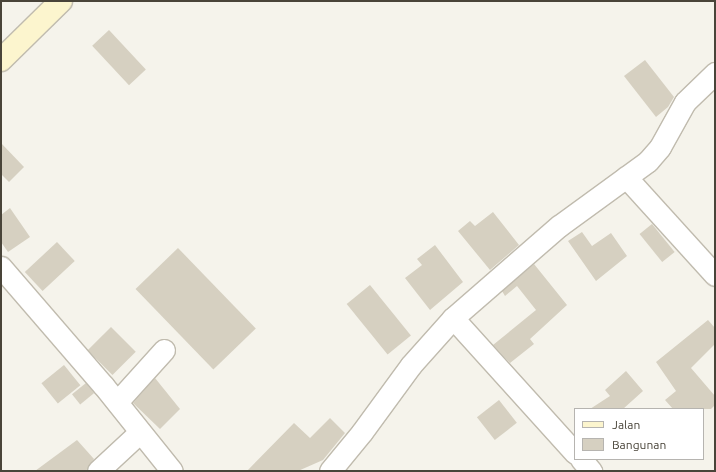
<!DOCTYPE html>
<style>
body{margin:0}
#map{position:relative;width:716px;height:472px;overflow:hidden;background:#f5f3eb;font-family:Ubuntu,sans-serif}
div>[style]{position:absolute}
.building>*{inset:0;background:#d6d0c1;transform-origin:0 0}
.roads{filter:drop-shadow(1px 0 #c0bbae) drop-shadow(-1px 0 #c0bbae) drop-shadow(0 1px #c0bbae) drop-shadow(0 -1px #c0bbae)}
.street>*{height:21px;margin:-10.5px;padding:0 10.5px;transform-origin:10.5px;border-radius:10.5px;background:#fff}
.secondary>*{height:22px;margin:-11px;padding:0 11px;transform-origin:11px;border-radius:11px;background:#fcf5ce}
span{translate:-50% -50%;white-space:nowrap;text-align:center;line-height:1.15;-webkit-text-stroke:4px #fff;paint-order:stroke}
.frame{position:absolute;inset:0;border:2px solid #494439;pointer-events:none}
.legend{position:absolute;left:574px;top:408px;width:130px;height:52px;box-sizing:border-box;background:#fff;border:1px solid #b6b4b0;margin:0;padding:5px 7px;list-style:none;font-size:12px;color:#494439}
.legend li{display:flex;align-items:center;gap:8px;height:20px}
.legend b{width:20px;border:1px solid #b6b4b0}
</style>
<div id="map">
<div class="building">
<div style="left:109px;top:30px;width:54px;height:23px;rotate:47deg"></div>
<div style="clip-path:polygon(645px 60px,674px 97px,668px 107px,656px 117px,624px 76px)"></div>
<div style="clip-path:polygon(1px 143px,24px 167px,9px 182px,1px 174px)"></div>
<div style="clip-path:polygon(10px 208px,30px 237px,8px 252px,1px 242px,1px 215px)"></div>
<div style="clip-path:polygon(493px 212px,519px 245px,490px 270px,458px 231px,470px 221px,475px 226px)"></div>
<div style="left:652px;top:224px;width:36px;height:16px;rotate:51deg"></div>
<div style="clip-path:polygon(582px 232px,592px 246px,611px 233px,627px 256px,596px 281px,568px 241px)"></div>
<div style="left:57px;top:242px;width:26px;height:44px;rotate:47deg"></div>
<div style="clip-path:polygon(435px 245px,463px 282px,430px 310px,405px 278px,422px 265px,417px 259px)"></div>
<div style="left:178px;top:248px;width:112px;height:59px;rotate:46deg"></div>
<div style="clip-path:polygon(534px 264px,567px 305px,530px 339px,534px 344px,510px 363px,493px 345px,536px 310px,517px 286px,505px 296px,502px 291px)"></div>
<div style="left:370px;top:285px;width:65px;height:30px;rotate:51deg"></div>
<div style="clip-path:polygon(708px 320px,715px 328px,715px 344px,691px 368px,715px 396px,715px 405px,711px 409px,673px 409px,665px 400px,676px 391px,656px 362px)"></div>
<div style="left:111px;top:327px;width:35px;height:33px;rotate:45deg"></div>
<div style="left:64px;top:365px;width:26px;height:29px;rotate:51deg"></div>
<div style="clip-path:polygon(626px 371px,643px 391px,623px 409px,590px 409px,610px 396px,605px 390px)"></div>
<div style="clip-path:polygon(155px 378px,180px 409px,160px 429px,133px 403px)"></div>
<div style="left:86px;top:383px;width:13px;height:18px;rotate:51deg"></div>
<div style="left:499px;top:400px;width:29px;height:28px;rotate:52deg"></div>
<div style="clip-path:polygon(330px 418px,345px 433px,323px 460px,298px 471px,247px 471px,294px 423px,310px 438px)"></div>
<div style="clip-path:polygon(77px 440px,94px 459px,86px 471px,35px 471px)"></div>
</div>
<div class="roads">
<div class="street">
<div style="left:626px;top:177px;width:132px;rotate:47.8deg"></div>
<div style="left:1px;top:267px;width:156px;rotate:49.2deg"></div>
<div style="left:103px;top:385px;width:110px;rotate:51.3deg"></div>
<div style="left:453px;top:318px;width:182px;rotate:47.9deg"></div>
<div style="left:117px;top:402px;width:70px;rotate:-47.9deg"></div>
<div style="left:581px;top:459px;width:16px;rotate:50deg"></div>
<div style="left:98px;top:471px;width:57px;rotate:-42.9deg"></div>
<div style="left:330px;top:471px;width:50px;rotate:-50.6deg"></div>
<div style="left:362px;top:432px;width:83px;rotate:-53.8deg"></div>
<div style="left:411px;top:365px;width:63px;rotate:-48.2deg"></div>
<div style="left:453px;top:318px;width:140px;rotate:-41deg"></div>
<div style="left:559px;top:226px;width:110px;rotate:-36.1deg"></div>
<div style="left:648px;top:161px;width:18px;rotate:-49deg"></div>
<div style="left:660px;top:147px;width:51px;rotate:-60.9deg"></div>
<div style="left:685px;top:102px;width:42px;rotate:-44deg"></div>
</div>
<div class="secondary">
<div style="left:1px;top:60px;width:84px;rotate:-44.5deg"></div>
</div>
</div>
<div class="frame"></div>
<ul class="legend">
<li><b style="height:5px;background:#fcf5ce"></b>Jalan</li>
<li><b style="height:11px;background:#d6d0c1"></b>Bangunan</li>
</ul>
</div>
